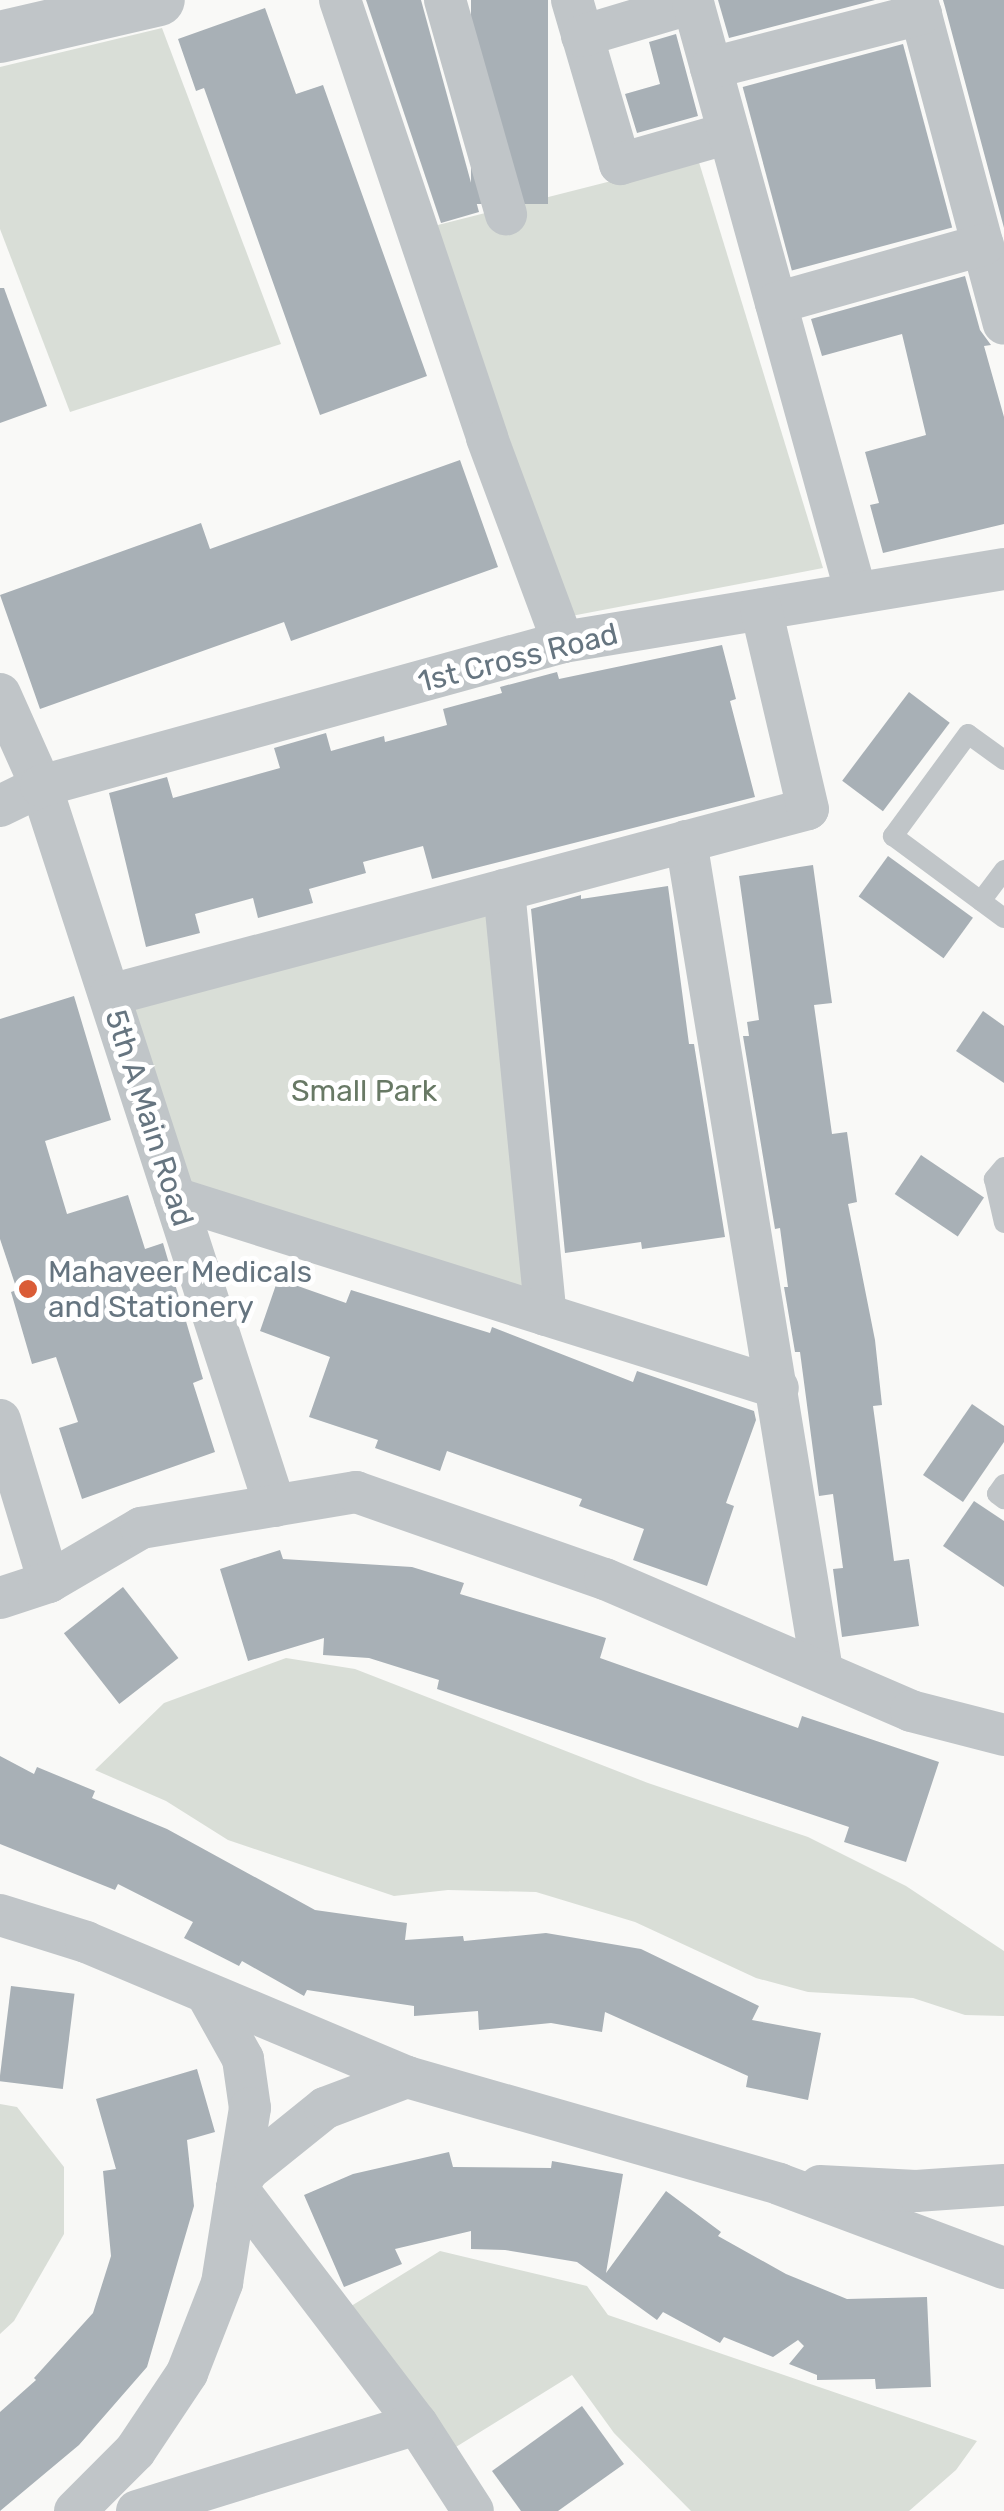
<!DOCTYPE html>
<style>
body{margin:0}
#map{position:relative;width:1004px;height:2511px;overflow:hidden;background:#f9f9f7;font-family:Rubik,sans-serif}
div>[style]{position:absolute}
.green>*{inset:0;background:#d9ded7}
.building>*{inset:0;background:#a8b0b6;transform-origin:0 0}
.service>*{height:20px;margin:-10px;padding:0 10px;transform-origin:10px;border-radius:10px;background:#c0c5c8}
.minor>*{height:42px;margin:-21px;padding:0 21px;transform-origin:21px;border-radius:21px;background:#c0c5c8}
.tertiary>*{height:52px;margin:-26px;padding:0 26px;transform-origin:26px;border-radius:26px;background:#c0c5c8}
.dots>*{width:28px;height:28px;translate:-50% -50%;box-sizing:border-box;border:5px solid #fff;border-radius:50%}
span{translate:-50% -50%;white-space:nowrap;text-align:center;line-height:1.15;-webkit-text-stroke:10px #fff;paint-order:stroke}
.street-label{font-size:30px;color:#667580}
.park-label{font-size:30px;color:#687965}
.poi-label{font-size:30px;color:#667580}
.left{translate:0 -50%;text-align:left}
</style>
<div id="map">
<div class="green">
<div style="clip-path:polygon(162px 28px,281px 344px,70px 412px,0 229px,0 67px)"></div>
<div style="clip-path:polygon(698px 159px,823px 568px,566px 617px,426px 228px)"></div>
<div style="clip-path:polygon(504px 890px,546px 1315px,175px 1198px,110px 995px)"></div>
<div style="clip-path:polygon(286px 1658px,355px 1669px,648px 1783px,808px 1837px,906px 1886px,1004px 1951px,1004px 2016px,965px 2015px,913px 1998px,808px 1992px,756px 1978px,635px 1922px,536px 1892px,448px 1890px,394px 1896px,228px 1840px,166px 1801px,95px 1770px,164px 1703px)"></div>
<div style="clip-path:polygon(0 2104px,17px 2107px,64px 2167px,64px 2234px,14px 2321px,0 2334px)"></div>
<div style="clip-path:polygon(440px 2251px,587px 2286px,608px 2315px,977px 2441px,956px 2470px,909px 2511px,691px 2511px,614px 2433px,572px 2375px,451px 2450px,348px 2308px)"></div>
</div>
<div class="building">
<div style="clip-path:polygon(366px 0,421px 0,479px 212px,441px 223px)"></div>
<div style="left:471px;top:0;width:77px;height:204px"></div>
<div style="clip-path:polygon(718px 0,875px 0,729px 38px)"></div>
<div style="clip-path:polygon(943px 0,1004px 0,1004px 228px,945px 7px)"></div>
<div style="clip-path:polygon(265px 8px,296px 94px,323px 85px,427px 376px,320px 415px,204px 88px,196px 91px,178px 39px)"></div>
<div style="clip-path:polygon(676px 34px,698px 116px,637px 133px,625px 94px,660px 84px,649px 42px)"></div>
<div style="left:903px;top:44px;width:190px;height:166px;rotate:75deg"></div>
<div style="clip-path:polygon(965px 276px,980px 330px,991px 345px,984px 346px,1004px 417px,1004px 524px,883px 553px,870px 505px,879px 503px,865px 452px,926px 435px,902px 334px,822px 356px,811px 319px)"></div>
<div style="clip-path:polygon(0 288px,4px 288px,47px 406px,0 423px)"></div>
<div style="clip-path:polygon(460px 460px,498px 567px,291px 641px,284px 622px,40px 709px,0 595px,201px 523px,210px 549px)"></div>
<div style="clip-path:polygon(722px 645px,736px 699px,730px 701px,755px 797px,432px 879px,423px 846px,363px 862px,366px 873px,309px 889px,313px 903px,258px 918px,253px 898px,195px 914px,200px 933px,146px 947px,109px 793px,167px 777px,173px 798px,280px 768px,274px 748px,326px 733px,331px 751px,384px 736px,385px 742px,447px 725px,443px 709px,502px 693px,500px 687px,557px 672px,559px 679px)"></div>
<div style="left:909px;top:692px;width:51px;height:111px;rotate:37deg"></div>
<div style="left:888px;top:856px;width:105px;height:50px;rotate:36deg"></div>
<div style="clip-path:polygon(813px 865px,832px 1003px,814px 1005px,832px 1134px,847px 1132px,857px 1202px,848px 1204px,875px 1340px,882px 1405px,873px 1406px,894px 1561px,909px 1559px,919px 1626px,842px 1637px,833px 1569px,843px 1568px,833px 1494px,819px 1496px,800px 1352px,795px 1352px,784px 1287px,788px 1287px,780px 1228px,775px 1229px,743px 1036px,749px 1036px,747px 1022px,759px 1020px,739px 876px)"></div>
<div style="clip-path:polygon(668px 886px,689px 1044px,694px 1044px,725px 1237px,642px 1249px,641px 1242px,565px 1253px,531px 909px,581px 895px,581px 899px)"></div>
<div style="clip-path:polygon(74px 996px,111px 1120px,45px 1141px,67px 1214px,128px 1195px,145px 1249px,163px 1243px,203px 1379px,193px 1383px,215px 1452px,82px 1499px,59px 1428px,78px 1422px,56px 1357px,32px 1364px,11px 1292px,17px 1290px,0 1239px,0 1019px)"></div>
<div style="clip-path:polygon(983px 1011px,1004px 1026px,1004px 1083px,956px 1051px)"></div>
<div style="left:921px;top:1155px;width:76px;height:47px;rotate:34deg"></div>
<div style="clip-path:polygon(278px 1279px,346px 1303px,351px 1290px,490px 1333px,492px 1327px,633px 1382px,637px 1371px,754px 1411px,756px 1420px,726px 1503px,734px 1506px,707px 1586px,633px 1560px,644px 1529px,579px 1506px,582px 1499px,447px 1451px,440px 1471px,375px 1448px,378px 1440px,309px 1417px,330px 1357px,260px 1331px)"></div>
<div style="clip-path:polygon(972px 1404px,1004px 1426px,1004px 1442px,963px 1502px,923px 1475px)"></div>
<div style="clip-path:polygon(974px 1501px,1004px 1521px,1004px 1587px,943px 1546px)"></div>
<div style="clip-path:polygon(280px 1550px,283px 1559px,412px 1567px,464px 1583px,460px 1594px,606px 1638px,600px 1658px,798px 1728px,802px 1716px,939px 1762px,906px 1862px,844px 1842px,849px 1827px,437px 1689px,439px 1680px,369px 1658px,323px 1655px,324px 1638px,248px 1661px,220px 1569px)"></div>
<div style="left:123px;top:1587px;width:90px;height:75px;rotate:52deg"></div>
<div style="clip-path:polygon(0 1756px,34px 1774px,37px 1767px,95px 1791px,92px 1798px,167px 1829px,315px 1910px,407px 1923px,405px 1940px,463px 1936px,464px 1941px,546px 1933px,641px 1949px,759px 2006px,752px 2020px,821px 2033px,808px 2100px,746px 2087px,748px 2076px,605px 2012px,602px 2032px,551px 2023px,479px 2030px,478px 2011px,414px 2016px,414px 2006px,307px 1990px,304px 1996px,242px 1961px,239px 1966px,184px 1938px,193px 1922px,118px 1884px,115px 1890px,0 1844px)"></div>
<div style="left:11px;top:1986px;width:64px;height:96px;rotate:7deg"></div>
<div style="clip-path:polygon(197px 2069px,215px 2132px,187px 2140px,194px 2206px,147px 2367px,79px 2445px,0 2511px,0 2412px,36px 2380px,34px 2378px,93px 2313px,111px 2256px,103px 2171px,116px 2169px,96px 2099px)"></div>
<div style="clip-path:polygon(449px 2152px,453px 2167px,551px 2168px,552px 2161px,623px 2174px,606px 2273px,666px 2191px,721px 2232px,718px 2236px,786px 2274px,847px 2299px,927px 2297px,931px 2387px,876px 2389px,875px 2379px,817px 2380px,817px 2375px,789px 2364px,804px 2346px,798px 2340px,773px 2357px,724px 2337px,720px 2343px,663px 2312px,657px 2320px,577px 2262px,505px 2250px,471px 2249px,471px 2231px,395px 2249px,402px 2264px,344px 2287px,304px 2195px,353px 2174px)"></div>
<div style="clip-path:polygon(582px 2406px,624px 2464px,558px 2511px,521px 2511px,492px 2471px)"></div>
</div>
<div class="service">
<div style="left:1004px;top:760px;width:44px;rotate:-144.2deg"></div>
<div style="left:968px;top:734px;width:127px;rotate:126.3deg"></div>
<div style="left:893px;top:836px;width:138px;rotate:36.5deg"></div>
<div style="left:981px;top:901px;width:39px;rotate:-53deg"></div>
<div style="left:1004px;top:1167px;width:16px;rotate:130deg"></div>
<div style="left:994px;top:1179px;width:45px;rotate:77.2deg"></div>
<div style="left:1004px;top:1484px;width:12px;rotate:125deg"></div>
<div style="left:997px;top:1494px;width:9px;rotate:36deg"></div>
</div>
<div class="minor">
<div style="left:340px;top:0;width:462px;rotate:71.4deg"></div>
<div style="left:487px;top:438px;width:218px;rotate:69.6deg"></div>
<div style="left:445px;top:0;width:223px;rotate:74.1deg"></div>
<div style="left:572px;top:0;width:171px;rotate:73.7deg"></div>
<div style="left:620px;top:164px;width:113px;rotate:-15.9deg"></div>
<div style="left:917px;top:0;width:335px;rotate:75deg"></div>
<div style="left:582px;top:36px;width:116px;rotate:-16.6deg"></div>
<div style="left:693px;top:3px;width:612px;rotate:74.56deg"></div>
<div style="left:711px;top:68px;width:217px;rotate:-14.4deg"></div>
<div style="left:776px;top:303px;width:215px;rotate:-15.7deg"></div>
<div style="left:0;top:694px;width:101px;rotate:66deg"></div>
<div style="left:41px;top:786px;width:757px;rotate:72deg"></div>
<div style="left:0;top:806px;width:46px;rotate:-26deg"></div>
<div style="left:41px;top:786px;width:541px;rotate:-15.42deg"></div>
<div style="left:563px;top:642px;width:447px;rotate:-9.4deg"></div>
<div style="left:686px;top:841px;width:841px;rotate:80.69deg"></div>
<div style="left:504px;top:890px;width:427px;rotate:84.4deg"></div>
<div style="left:110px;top:995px;width:722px;rotate:-14.92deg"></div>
<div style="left:808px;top:809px;width:205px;rotate:-103.2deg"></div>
<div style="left:175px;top:1198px;width:632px;rotate:17.49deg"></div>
<div style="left:0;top:1420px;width:169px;rotate:73.2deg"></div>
<div style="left:0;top:1598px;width:52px;rotate:-18.1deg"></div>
<div style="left:49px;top:1582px;width:107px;rotate:-30.4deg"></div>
<div style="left:141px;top:1528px;width:218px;rotate:-9.5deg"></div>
<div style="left:356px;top:1492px;width:264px;rotate:19.3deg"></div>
<div style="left:605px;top:1579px;width:333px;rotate:23.3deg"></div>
<div style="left:911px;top:1711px;width:96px;rotate:14.5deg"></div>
<div style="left:0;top:1915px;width:90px;rotate:17.4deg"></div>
<div style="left:86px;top:1942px;width:348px;rotate:22.8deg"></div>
<div style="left:407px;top:2077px;width:387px;rotate:16deg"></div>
<div style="left:779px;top:2184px;width:240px;rotate:20.5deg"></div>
<div style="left:208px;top:1996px;width:72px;rotate:60.9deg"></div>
<div style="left:243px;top:2059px;width:49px;rotate:81.9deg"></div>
<div style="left:250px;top:2108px;width:81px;rotate:99.2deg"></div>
<div style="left:237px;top:2188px;width:297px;rotate:52.7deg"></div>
<div style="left:417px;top:2424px;width:103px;rotate:57.2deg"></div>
<div style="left:820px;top:2186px;width:96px;rotate:3deg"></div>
<div style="left:916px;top:2191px;width:88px;rotate:-3.9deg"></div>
<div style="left:75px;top:2511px;width:85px;rotate:-45deg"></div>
<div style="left:135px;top:2451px;width:94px;rotate:-56.3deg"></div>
<div style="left:187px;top:2373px;width:97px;rotate:-68.7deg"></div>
<div style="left:222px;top:2283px;width:96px;rotate:-81deg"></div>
<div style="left:237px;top:2188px;width:21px;rotate:-59deg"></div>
<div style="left:248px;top:2170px;width:99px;rotate:-38.8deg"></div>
<div style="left:325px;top:2108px;width:88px;rotate:-20.7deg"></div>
<div style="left:137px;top:2511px;width:293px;rotate:-17.3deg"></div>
</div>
<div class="tertiary">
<div style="left:0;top:37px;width:163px;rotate:-13.1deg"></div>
</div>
<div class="dots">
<div style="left:28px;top:1289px;background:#da5c37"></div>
</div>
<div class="street-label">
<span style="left:518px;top:658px;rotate:-14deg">1st Cross Road</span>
<span style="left:149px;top:1118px;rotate:72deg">5th A Main Road</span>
</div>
<div class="park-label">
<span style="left:364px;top:1091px">Small Park</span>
</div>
<div class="poi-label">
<span class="left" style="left:48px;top:1289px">Mahaveer Medicals<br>and Stationery</span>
</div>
</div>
